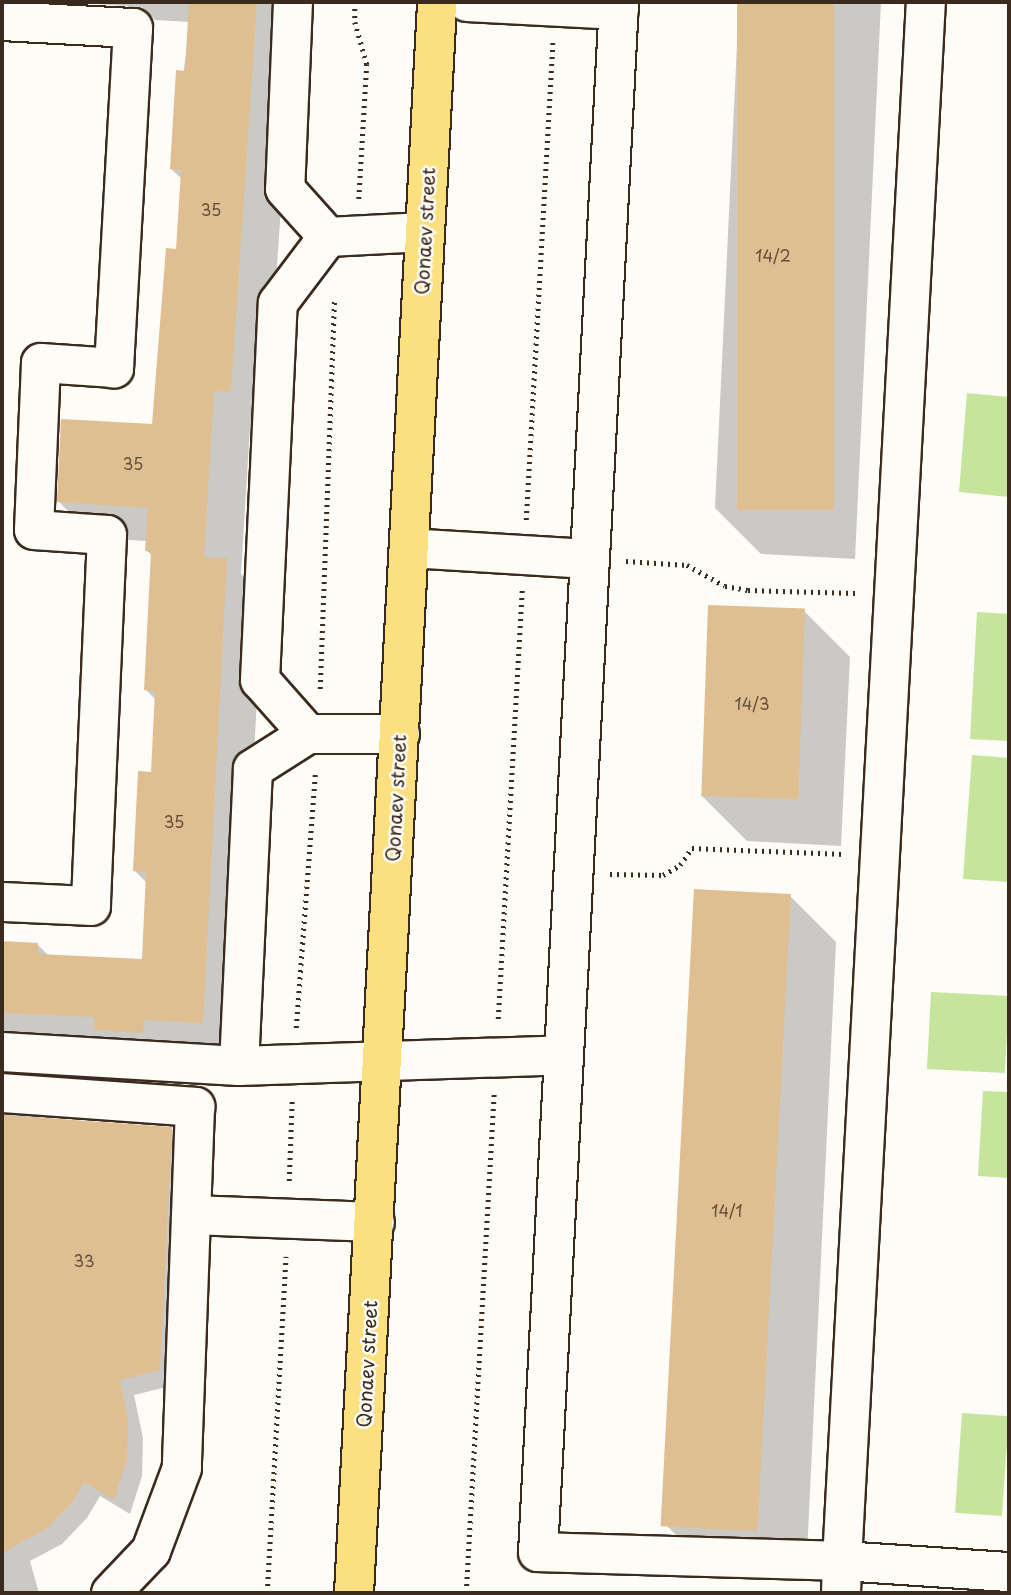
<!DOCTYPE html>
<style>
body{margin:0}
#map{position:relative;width:1011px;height:1595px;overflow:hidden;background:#fdfcf7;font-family:"Playpen Sans",sans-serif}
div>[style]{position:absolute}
.green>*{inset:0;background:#c6e49c;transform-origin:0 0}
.shadow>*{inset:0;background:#0003}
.building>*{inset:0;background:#dfbe91;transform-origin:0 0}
.path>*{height:4.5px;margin-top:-2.25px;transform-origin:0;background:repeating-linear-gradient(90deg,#3b2a1e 0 2px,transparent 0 7px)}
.roads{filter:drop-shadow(2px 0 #3b2a1e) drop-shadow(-2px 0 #3b2a1e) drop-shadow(0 2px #3b2a1e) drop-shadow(0 -2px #3b2a1e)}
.minor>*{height:38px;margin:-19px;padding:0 19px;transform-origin:19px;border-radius:19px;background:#fdfcf7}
.major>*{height:38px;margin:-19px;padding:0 19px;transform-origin:19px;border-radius:19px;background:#fbe080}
span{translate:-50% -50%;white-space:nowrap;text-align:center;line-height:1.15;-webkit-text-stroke:5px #fdfcf7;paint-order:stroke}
.number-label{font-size:16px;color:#644f3b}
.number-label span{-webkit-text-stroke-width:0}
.street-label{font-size:19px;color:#3b2a1e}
.frame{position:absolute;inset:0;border:4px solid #3b2a1e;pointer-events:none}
</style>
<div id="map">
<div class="green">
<div style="clip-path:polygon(967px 393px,1009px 397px,1009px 497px,959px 492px)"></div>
<div style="clip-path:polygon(977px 612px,1009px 614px,1009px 741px,970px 739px)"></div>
<div style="clip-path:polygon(972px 755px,1009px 758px,1009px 882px,963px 879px)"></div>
<div style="left:931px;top:992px;width:78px;height:77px;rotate:3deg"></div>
<div style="clip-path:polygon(983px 1091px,1009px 1092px,1009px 1178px,978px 1176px)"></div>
<div style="left:962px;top:1413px;width:47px;height:100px;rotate:4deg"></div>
</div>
<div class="shadow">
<div style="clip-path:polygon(66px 2px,295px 2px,266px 427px,250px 426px,241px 574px,262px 596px,239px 1058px,2px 1046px,2px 943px,37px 944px,49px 956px,143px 961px,147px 883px,134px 870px,153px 774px,156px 700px,146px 690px,153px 556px,147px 551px,147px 541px,95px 538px,59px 502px,153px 426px,178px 251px,183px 180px,171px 169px,190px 22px,155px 20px,142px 7px)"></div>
<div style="clip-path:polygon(739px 2px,881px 2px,855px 559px,761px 554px,715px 508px)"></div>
<div style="clip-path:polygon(804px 611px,850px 657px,841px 846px,747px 841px,701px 795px)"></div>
<div style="clip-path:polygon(790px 896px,836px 942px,806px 1576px,712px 1571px,666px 1525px)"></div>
<div style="clip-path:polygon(2px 1114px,172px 1129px,187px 1144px,175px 1385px,134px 1395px,143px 1438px,142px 1476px,130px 1514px,100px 1496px,87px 1518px,62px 1544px,30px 1561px,39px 1593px,2px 1593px)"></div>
</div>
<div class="building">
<div style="clip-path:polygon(189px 2px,257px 2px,231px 392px,214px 391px,204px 557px,227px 558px,203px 1023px,144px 1020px,143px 1033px,94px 1030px,94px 1017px,2px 1013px,2px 941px,38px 943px,38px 954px,142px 959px,146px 872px,133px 871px,138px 771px,151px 772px,155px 691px,144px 690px,151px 552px,145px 551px,148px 508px,57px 502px,61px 419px,152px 424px,166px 248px,176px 249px,181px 170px,170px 169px,176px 70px,185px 71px)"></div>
<div style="left:737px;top:2px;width:97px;height:508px"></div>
<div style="left:708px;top:605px;width:97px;height:191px;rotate:2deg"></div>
<div style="left:694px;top:889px;width:97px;height:638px;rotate:3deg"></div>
<div style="clip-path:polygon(2px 1115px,172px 1127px,160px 1370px,120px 1380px,128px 1421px,127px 1460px,114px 1500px,84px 1482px,72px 1503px,46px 1529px,2px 1553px)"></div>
</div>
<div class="path">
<div style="left:355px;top:2px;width:20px;rotate:90deg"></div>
<div style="left:355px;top:22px;width:44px;rotate:74.1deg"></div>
<div style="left:367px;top:64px;width:135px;rotate:93.4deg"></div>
<div style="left:526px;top:520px;width:478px;rotate:-86.8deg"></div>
<div style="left:626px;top:561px;width:61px;rotate:3.8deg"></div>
<div style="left:687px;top:565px;width:43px;rotate:28.9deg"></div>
<div style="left:725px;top:586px;width:23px;rotate:10deg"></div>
<div style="left:748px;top:590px;width:108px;rotate:1.6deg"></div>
<div style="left:320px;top:689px;width:391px;rotate:-87.9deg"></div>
<div style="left:610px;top:874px;width:53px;rotate:1.1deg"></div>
<div style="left:663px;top:875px;width:20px;rotate:-30deg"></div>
<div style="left:680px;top:865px;width:21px;rotate:-55deg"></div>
<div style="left:692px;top:848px;width:152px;rotate:2.3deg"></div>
<div style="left:498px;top:1019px;width:429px;rotate:-86.8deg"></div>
<div style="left:296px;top:1028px;width:254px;rotate:-85.7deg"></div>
<div style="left:289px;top:1181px;width:82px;rotate:-87.9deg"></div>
<div style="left:267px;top:1593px;width:337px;rotate:-86.8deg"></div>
<div style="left:466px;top:1593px;width:500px;rotate:-86.8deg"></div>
</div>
<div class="roads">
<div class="minor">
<div style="left:293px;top:2px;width:187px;rotate:92.4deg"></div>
<div style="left:285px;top:189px;width:64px;rotate:48.1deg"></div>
<div style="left:467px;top:2px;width:152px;rotate:3deg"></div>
<div style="left:619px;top:2px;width:1552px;rotate:92.99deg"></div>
<div style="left:538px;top:1552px;width:304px;rotate:1.7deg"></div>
<div style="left:842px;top:1561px;width:1561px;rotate:-86.92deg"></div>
<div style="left:2px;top:21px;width:131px;rotate:3.1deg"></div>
<div style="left:133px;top:28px;width:341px;rotate:93.2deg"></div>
<div style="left:114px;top:368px;width:73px;rotate:-176.1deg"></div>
<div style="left:41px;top:363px;width:167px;rotate:92.4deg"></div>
<div style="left:34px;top:530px;width:73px;rotate:3.9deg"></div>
<div style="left:107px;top:535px;width:371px;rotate:92.5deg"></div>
<div style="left:91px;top:906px;width:89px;rotate:-177.4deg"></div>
<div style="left:409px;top:548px;width:181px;rotate:3.5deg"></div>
<div style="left:400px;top:734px;width:92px;rotate:180deg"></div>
<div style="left:308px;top:734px;width:72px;rotate:-131.6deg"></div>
<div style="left:260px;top:680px;width:377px;rotate:-87.3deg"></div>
<div style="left:278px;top:303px;width:83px;rotate:-52.9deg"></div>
<div style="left:328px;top:237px;width:97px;rotate:-3deg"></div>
<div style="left:2px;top:1052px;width:237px;rotate:3.4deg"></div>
<div style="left:239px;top:1066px;width:325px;rotate:-1.9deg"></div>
<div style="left:239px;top:1066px;width:297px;rotate:-87.3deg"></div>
<div style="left:253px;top:769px;width:65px;rotate:-32.5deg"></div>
<div style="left:2px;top:1093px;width:194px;rotate:4.1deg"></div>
<div style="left:195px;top:1107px;width:361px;rotate:92.1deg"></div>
<div style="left:182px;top:1468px;width:89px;rotate:110.5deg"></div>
<div style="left:151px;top:1551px;width:58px;rotate:133.6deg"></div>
<div style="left:191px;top:1215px;width:184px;rotate:2.2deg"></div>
<div style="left:841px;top:1593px;width:32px;rotate:-88deg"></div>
<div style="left:842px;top:1561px;width:167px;rotate:3.8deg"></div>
</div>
<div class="major">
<div style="left:354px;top:1593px;width:1593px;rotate:-87.01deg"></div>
</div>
</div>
<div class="number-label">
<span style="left:211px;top:209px">35</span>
<span style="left:773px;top:255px">14/2</span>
<span style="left:133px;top:463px">35</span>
<span style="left:752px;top:703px">14/3</span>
<span style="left:174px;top:821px">35</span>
<span style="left:727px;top:1210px">14/1</span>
<span style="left:84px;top:1260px">33</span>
</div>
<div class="street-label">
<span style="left:425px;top:231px;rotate:-87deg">Qonaev street</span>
<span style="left:396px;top:798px;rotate:-87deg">Qonaev street</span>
<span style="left:367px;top:1364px;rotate:-87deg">Qonaev street</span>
</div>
<div class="frame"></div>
</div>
